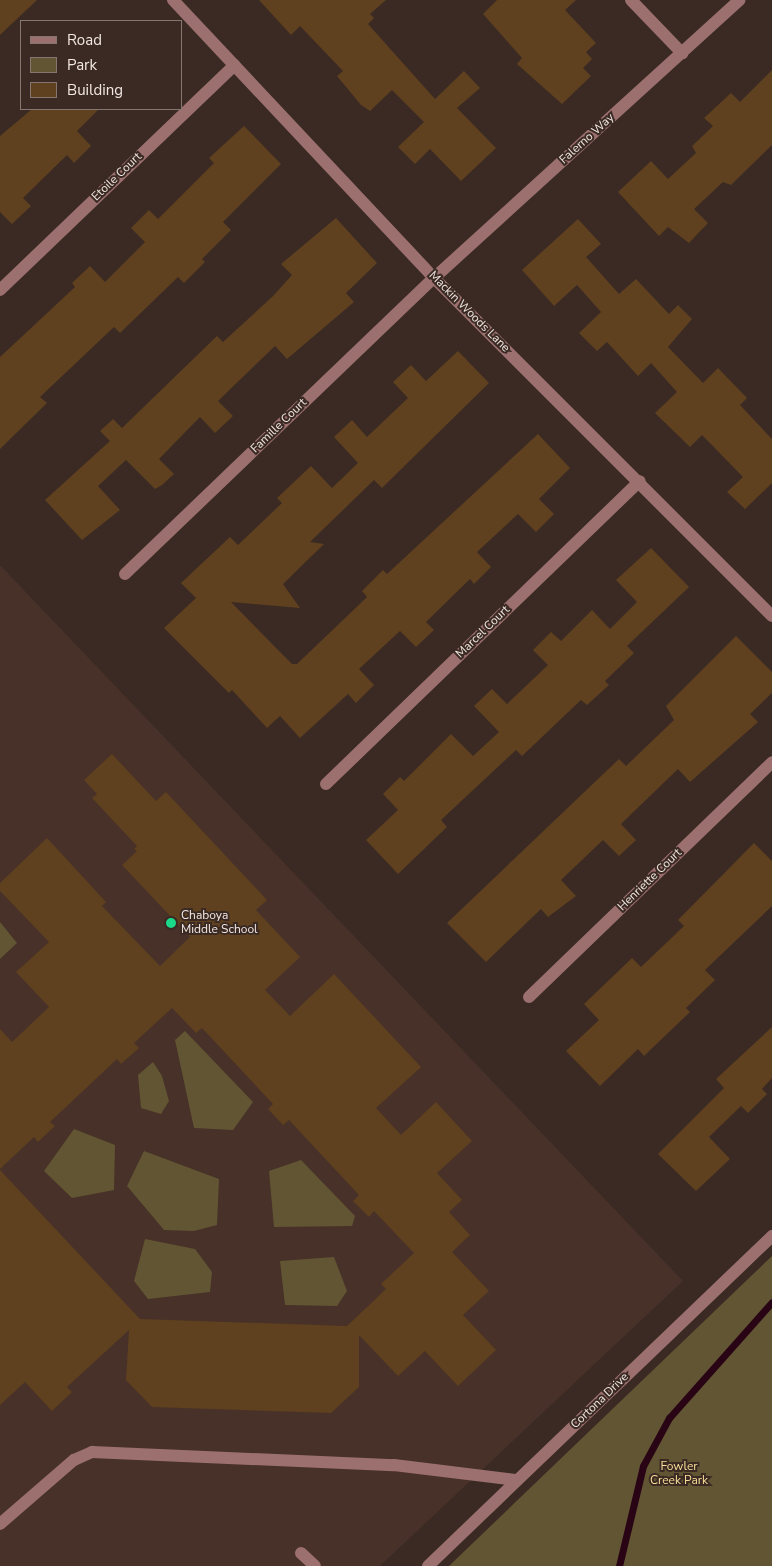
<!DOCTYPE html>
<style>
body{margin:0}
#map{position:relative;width:772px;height:1566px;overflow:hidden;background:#3a2a23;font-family:"Nunito Sans",sans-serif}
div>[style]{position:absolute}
.built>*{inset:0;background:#473128}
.green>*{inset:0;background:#625533}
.stream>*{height:7px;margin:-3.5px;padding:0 3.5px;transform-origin:3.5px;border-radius:3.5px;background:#290414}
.building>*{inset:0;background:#5f401f}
.minor>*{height:12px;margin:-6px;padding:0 6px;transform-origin:6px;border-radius:6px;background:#9c706f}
.dots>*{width:14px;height:14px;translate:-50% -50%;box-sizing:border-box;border:2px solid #3a2a23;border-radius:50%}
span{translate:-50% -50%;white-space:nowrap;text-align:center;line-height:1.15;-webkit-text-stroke:4px #3a2a23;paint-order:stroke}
.street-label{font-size:12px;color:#f2e7e3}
.poi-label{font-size:12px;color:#f2e7e3}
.left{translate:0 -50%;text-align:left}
.park-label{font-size:12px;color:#fade98}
.legend{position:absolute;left:20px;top:20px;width:162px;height:90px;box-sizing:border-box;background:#3a2a23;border:1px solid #847670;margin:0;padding:6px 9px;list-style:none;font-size:15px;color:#f2e7e3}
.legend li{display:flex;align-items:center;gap:10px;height:25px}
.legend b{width:25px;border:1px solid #847670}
</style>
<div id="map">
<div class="built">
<div style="clip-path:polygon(0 565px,683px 1281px,380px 1566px,0 1566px)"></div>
</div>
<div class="green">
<div style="clip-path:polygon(0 922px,17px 943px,0 959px)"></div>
<div style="clip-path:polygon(185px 1031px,253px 1102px,233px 1130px,194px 1128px,175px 1040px)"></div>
<div style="clip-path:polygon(153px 1062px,162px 1076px,169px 1101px,161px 1114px,141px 1108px,138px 1075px)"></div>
<div style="clip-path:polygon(74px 1129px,115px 1145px,114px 1190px,72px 1198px,44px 1171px)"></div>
<div style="clip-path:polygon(144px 1151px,219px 1179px,217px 1225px,194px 1231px,164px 1230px,127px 1186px)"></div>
<div style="clip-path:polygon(301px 1160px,355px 1216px,352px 1226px,274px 1227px,269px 1171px)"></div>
<div style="clip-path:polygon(145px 1239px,195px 1249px,212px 1272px,210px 1292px,148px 1299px,134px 1281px)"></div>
<div style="clip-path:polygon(772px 1256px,772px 1566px,449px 1566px)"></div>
<div style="clip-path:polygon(334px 1257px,347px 1291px,337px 1306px,285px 1305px,280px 1261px)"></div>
</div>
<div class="stream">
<div style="left:619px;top:1566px;width:103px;rotate:-76.5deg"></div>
<div style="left:643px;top:1466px;width:55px;rotate:-61.6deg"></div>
<div style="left:669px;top:1418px;width:155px;rotate:-48.4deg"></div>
</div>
<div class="building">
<div style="clip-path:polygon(0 0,37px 0,0 35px)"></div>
<div style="clip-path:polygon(259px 0,386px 0,370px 14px,374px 18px,368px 24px,435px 99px,464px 71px,480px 88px,457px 108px,496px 148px,461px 181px,430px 149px,415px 164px,398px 147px,424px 122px,392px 90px,370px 111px,361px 105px,337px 76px,343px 71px,300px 26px,291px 35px)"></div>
<div style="clip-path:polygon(497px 0,576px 0,565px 10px,596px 43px,586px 52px,592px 59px,583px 68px,591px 76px,562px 104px,517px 64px,522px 58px,483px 14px)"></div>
<div style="clip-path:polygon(772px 70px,772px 145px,731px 185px,723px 182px,694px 209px,708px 223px,689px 243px,668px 227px,659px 236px,618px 192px,651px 161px,668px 179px,696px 153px,692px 146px,713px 126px,704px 118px,731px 93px,740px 102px)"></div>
<div style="clip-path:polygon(32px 109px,99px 109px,77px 131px,91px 146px,74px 163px,67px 155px,23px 198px,31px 206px,12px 224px,0 212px,0 136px)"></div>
<div style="clip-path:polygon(244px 126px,281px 164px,223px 222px,231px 230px,202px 259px,205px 262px,184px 283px,178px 277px,120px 333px,114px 327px,40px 397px,47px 403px,0 449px,0 357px,75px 287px,72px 283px,90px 266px,105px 282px,145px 242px,131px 228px,149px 210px,158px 219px,214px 163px,209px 158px)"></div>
<div style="clip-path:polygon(336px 218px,377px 263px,346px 293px,354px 302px,287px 359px,275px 346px,218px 401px,233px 416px,215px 433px,200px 417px,159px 459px,174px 474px,162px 485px,155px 489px,126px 460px,98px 486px,120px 510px,82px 540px,45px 500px,110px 441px,100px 431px,113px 419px,122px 428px,217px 336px,223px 342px,273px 296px,292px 275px,281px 264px)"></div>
<div style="clip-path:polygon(578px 219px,601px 244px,586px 257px,619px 294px,636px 279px,669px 314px,678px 305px,692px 319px,668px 347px,703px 383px,718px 368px,747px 398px,740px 405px,772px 439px,772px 483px,745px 509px,727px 492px,743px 477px,702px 435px,690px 447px,655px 413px,677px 392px,651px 363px,638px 376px,607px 342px,597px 351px,579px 333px,601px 312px,577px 285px,554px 306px,522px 270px)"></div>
<div style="clip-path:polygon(458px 351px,489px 383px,382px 488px,374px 480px,310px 542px,324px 544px,283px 584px,300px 608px,231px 602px,292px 664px,297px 664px,367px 597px,362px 591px,383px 570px,387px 574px,538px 434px,570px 468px,539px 499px,554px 514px,536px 532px,518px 514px,477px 552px,491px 567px,474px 584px,470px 579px,426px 622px,434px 630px,416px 647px,400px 631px,359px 669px,374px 685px,356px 703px,348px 694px,300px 738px,280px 716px,267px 728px,232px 690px,229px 693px,164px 628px,196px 598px,181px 583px,230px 537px,238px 545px,282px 503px,277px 498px,311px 466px,332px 488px,358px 463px,334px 437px,352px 420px,367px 437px,408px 398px,393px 382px,411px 365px,426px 381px)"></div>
<div style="clip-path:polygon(651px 548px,689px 587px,627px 646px,634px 653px,605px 681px,609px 685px,587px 705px,581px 700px,522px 756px,516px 750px,441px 820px,447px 827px,398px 874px,366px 840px,398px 810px,383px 794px,400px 777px,404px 781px,451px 734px,473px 756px,499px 732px,474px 706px,492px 689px,507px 704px,548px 665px,533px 650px,551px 632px,561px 641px,592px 610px,610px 629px,637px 602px,616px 580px)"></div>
<div style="clip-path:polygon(736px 636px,772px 672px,772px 693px,750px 714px,758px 722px,690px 782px,678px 769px,621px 824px,636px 840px,619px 856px,603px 840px,561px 880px,576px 896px,548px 917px,541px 909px,486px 962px,447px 923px,619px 759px,626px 766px,674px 720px,666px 706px)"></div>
<div style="clip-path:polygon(112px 754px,156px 801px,166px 792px,267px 900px,256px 910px,300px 957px,265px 990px,290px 1016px,334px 974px,421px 1067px,376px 1108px,401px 1135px,436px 1102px,472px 1141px,437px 1173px,462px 1200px,449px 1212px,470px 1235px,452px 1252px,489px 1291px,463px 1315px,496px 1350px,458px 1386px,425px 1351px,398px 1376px,359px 1335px,359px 1387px,331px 1413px,152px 1407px,126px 1380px,129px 1330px,67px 1387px,72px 1392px,52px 1411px,25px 1382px,0 1405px,0 1170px,140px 1319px,347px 1326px,386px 1289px,381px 1284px,414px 1253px,374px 1211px,369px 1217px,353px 1201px,359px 1195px,289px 1120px,283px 1125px,268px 1109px,273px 1104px,202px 1028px,196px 1033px,172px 1008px,134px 1043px,139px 1048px,121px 1064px,117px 1059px,50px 1122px,55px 1126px,38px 1142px,34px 1137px,0 1169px,0 1029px,12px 1042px,49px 1007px,16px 972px,49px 942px,0 891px,0 883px,47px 838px,106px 902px,102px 906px,160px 966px,190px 937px,122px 865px,137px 851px,134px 849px,137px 846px,92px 798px,97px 794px,84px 780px)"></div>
<div style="clip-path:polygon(754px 843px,772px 861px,772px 906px,705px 970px,715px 980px,686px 1008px,690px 1012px,644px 1056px,638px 1049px,600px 1086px,566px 1051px,599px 1020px,584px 1004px,632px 958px,641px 967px,684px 926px,678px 920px)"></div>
<div style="clip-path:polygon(772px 1027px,772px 1078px,762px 1089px,767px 1094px,748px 1113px,741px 1106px,709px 1137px,730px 1159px,696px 1191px,658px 1154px,724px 1088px,716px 1079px)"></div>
</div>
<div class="minor">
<div style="left:173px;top:0;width:381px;rotate:46.8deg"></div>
<div style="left:434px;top:278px;width:478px;rotate:45deg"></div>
<div style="left:631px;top:0;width:74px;rotate:46.1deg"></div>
<div style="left:0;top:290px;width:325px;rotate:-43.8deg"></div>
<div style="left:125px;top:574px;width:428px;rotate:-43.8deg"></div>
<div style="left:434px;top:278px;width:413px;rotate:-42.3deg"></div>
<div style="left:326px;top:784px;width:436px;rotate:-44deg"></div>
<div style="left:529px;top:997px;width:338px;rotate:-44deg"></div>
<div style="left:0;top:1524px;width:98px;rotate:-40.9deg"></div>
<div style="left:74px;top:1460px;width:20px;rotate:-24deg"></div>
<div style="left:92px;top:1452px;width:302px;rotate:2.5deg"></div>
<div style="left:394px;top:1465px;width:124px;rotate:7deg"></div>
<div style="left:301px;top:1553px;width:19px;rotate:43deg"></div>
<div style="left:428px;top:1566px;width:477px;rotate:-43.8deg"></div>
</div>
<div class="dots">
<div style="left:171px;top:923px;background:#1ad988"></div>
</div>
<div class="street-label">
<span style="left:587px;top:139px;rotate:-42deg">Falerno Way</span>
<span style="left:117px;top:177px;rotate:-44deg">Etoile Court</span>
<span style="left:469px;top:312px;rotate:45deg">Mackin Woods Lane</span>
<span style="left:279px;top:426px;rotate:-44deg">Famille Court</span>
<span style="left:483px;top:632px;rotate:-44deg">Marcel Court</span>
<span style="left:650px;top:880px;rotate:-44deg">Henriette Court</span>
<span style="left:600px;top:1401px;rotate:-44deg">Cortona Drive</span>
</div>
<div class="poi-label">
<span class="left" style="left:181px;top:923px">Chaboya<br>Middle School</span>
</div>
<div class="park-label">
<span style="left:679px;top:1474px">Fowler<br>Creek Park</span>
</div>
<ul class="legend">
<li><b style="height:6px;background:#9c706f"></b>Road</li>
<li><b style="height:14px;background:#625533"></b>Park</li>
<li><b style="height:14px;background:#5f401f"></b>Building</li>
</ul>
</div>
